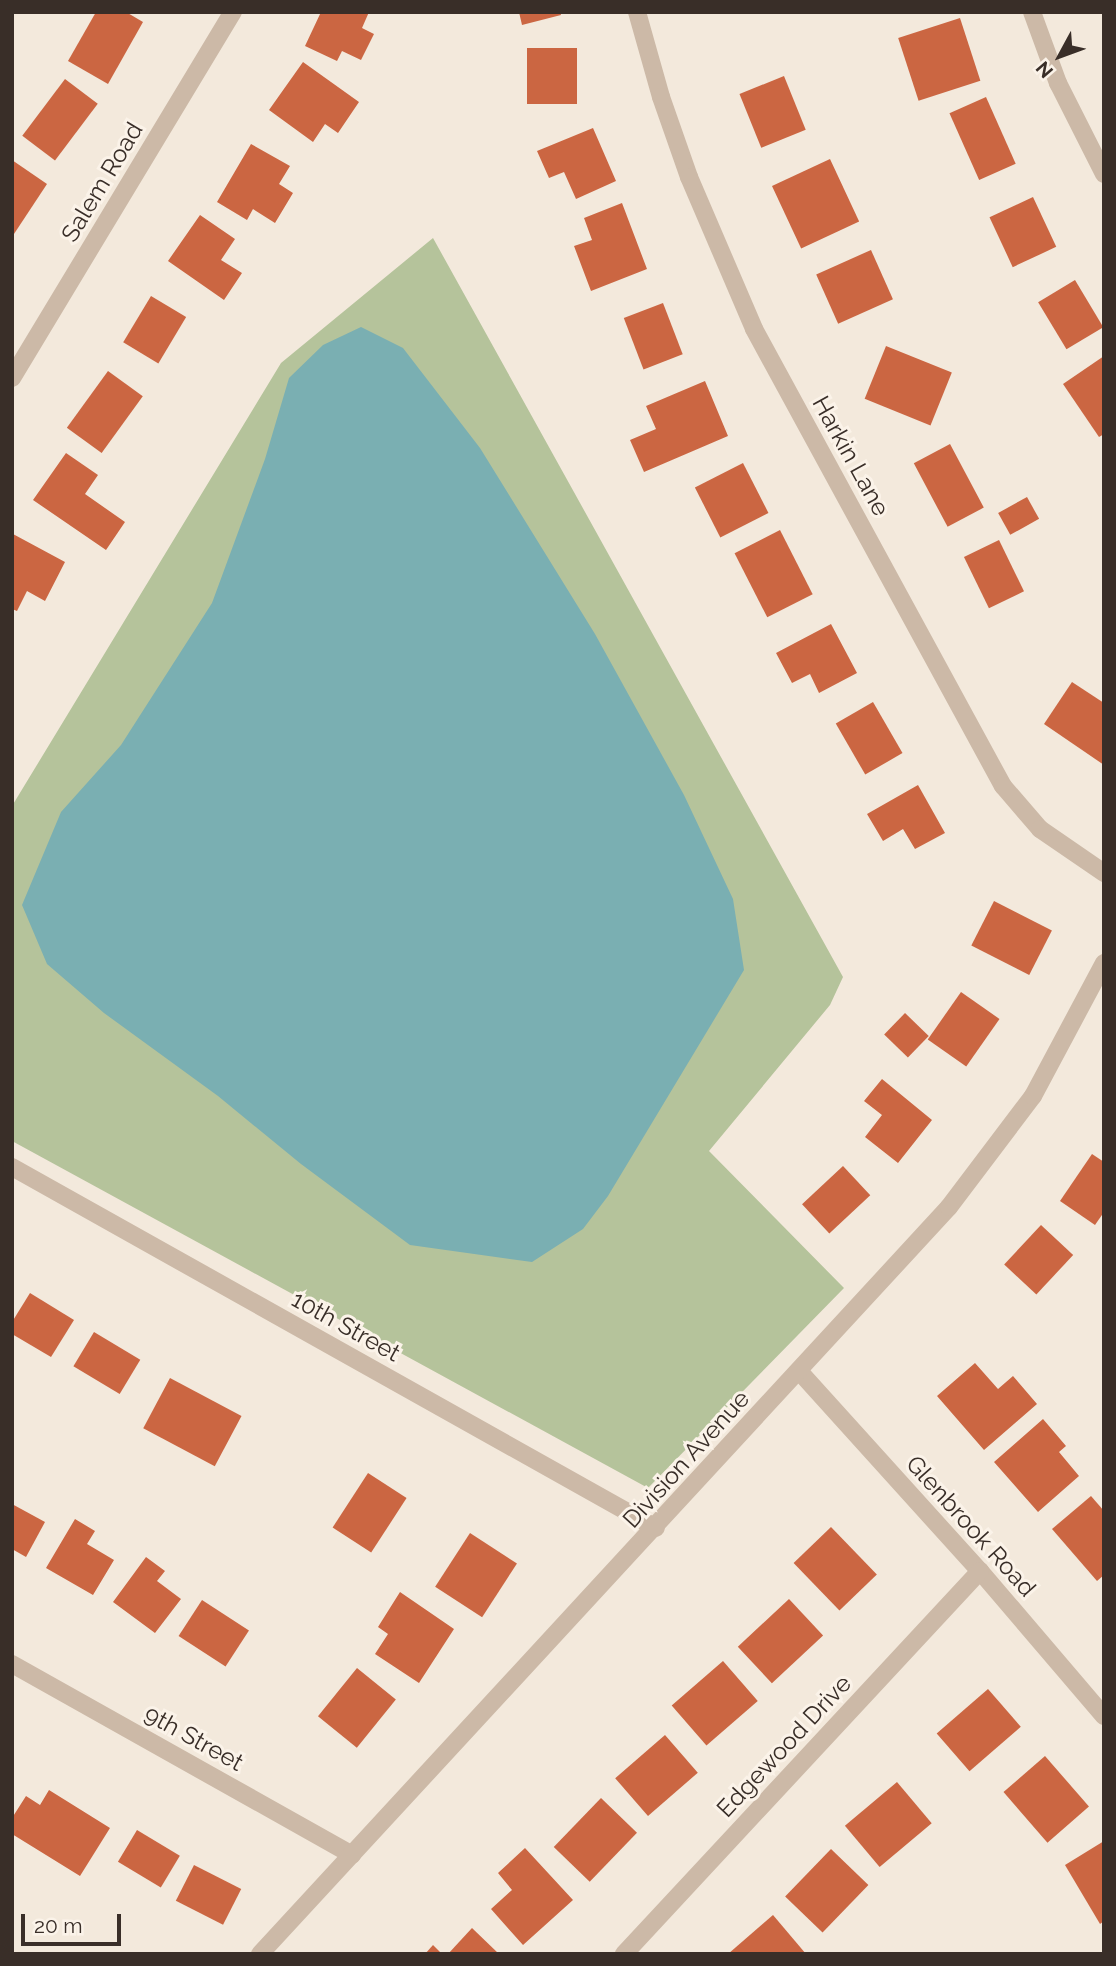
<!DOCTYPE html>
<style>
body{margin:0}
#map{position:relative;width:1116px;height:1966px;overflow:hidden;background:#f3e9dc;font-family:Raleway,sans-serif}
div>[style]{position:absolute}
.green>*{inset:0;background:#b5c39b}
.water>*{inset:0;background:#7aafb2}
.building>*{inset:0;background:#cb6642;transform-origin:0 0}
.street>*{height:18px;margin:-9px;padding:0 9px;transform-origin:9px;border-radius:9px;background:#ccb9a7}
span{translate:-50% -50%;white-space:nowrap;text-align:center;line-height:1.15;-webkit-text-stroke:6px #fbf3e9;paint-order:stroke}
.street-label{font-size:24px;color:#392e28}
.frame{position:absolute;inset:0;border:14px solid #392e28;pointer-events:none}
.north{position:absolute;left:1025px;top:21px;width:70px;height:70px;-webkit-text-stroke:5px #fbf3e9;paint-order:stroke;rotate:229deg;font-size:19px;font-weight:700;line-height:28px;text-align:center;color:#392e28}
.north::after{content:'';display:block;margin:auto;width:24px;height:32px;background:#392e28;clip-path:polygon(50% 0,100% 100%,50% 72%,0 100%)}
.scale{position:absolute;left:21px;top:1914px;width:100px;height:32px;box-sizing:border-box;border:4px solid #392e28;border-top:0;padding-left:9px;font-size:21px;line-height:24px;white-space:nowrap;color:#392e28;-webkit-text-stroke:5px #fbf3e9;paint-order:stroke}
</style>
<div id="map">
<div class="green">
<div style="clip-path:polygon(433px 238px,843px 977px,830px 1005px,709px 1151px,844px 1288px,648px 1488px,12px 1141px,12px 806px,281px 363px)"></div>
</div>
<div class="water">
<div style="clip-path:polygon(361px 327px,403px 348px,480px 448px,595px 634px,684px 795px,733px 899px,744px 970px,608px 1196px,583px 1229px,532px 1262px,410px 1245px,301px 1164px,218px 1096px,104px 1013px,47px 964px,22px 905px,61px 812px,121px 745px,212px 603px,265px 459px,289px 378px,323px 345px)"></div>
</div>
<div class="building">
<div style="clip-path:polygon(96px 12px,126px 12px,143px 22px,108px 84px,68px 61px)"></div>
<div style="clip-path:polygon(321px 12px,369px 12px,362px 28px,374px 34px,361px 60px,342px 51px,337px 61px,305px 46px)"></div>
<div style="clip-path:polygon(519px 12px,560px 12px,561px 15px,522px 25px)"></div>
<div style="left:960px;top:18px;width:66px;height:65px;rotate:72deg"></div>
<div style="left:527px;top:48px;width:50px;height:56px"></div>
<div style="clip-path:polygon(303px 62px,359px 102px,338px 133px,325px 124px,313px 142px,269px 110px)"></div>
<div style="left:784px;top:76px;width:58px;height:48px;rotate:68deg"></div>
<div style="left:65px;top:79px;width:41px;height:71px;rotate:37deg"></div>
<div style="left:986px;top:97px;width:73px;height:40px;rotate:66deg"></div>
<div style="clip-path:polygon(593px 128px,616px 181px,576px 199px,564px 172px,549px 178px,537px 151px)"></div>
<div style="clip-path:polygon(251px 144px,290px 166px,279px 184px,293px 193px,275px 223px,253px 209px,247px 220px,217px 202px)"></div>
<div style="left:830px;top:159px;width:69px;height:64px;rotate:65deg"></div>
<div style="clip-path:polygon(12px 160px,47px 184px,12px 237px)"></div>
<div style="left:1033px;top:197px;width:55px;height:48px;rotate:65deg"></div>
<div style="clip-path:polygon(622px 203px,647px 269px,591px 291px,574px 246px,592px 240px,584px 218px)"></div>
<div style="clip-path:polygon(200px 215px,235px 239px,221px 260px,242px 273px,224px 300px,168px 261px)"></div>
<div style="left:871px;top:250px;width:54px;height:60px;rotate:66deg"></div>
<div style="left:1075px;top:280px;width:55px;height:43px;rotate:59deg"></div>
<div style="left:151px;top:296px;width:41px;height:54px;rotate:31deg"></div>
<div style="left:663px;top:303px;width:55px;height:42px;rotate:69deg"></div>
<div style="left:886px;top:346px;width:71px;height:57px;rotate:22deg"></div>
<div style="clip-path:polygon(1104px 356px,1104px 434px,1099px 437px,1063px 384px)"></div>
<div style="left:108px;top:371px;width:43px;height:70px;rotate:36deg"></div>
<div style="clip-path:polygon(705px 381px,728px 436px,644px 472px,630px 440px,656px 429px,646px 406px)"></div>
<div style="left:950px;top:444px;width:72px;height:41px;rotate:62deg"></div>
<div style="clip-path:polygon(66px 453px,98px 475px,85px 494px,125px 522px,106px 550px,33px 500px)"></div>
<div style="left:743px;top:463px;width:56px;height:54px;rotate:63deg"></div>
<div style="left:1027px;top:497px;width:25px;height:33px;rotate:61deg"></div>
<div style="left:780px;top:530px;width:72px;height:51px;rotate:63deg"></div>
<div style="clip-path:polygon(13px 534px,65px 562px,45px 601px,27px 591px,17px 611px,12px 609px)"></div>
<div style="left:999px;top:540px;width:57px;height:39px;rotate:64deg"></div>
<div style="clip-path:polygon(831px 624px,857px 673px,819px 693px,810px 674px,792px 683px,776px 653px)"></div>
<div style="clip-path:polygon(1072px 682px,1104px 703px,1104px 765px,1044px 724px)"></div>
<div style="left:873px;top:702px;width:59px;height:43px;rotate:60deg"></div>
<div style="clip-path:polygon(918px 785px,945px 833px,915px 849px,903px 829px,883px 841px,867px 814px)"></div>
<div style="left:994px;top:901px;width:65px;height:50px;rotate:27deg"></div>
<div style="left:961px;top:992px;width:47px;height:58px;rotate:35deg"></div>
<div style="left:905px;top:1013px;width:33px;height:30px;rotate:44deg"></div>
<div style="clip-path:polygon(882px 1079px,932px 1120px,898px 1163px,865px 1137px,882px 1115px,864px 1101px)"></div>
<div style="clip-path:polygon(1092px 1154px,1104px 1162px,1104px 1212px,1095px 1225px,1060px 1201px)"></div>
<div style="left:843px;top:1166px;width:40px;height:56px;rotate:47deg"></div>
<div style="left:1041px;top:1225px;width:44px;height:54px;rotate:43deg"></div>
<div style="clip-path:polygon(30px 1293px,74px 1320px,51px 1357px,12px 1334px,12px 1322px)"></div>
<div style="left:94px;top:1332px;width:54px;height:40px;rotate:31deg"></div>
<div style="clip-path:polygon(975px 1363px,998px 1389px,1013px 1376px,1037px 1404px,984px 1450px,937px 1396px)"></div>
<div style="left:170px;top:1378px;width:81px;height:57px;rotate:28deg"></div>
<div style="clip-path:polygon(1043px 1419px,1066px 1446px,1059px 1452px,1079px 1476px,1038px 1512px,994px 1462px)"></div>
<div style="left:368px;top:1473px;width:46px;height:65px;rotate:33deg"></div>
<div style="clip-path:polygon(1091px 1496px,1104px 1511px,1104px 1575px,1097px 1581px,1052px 1529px)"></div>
<div style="clip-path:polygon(12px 1504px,45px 1522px,26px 1557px,12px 1549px)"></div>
<div style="clip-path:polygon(75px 1519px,95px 1531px,87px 1544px,114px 1560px,93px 1595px,46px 1568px)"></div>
<div style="left:831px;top:1527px;width:66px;height:52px;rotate:46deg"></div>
<div style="left:470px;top:1533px;width:56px;height:64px;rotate:33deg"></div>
<div style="clip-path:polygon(146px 1557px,165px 1571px,157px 1581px,181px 1599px,155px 1633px,113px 1602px)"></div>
<div style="clip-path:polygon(400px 1592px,454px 1629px,419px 1683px,375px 1654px,388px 1634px,378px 1627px)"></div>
<div style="left:789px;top:1599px;width:50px;height:70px;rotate:47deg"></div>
<div style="left:202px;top:1600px;width:56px;height:43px;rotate:33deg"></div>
<div style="left:723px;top:1661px;width:53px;height:68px;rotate:49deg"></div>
<div style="left:357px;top:1668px;width:50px;height:62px;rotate:39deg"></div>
<div style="left:988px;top:1689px;width:50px;height:68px;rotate:49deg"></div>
<div style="left:665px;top:1735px;width:50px;height:66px;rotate:49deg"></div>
<div style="left:1045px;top:1756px;width:67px;height:55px;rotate:49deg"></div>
<div style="left:897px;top:1782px;width:54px;height:68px;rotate:50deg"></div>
<div style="clip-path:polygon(49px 1790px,110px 1828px,80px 1876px,12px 1834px,12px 1818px,26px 1796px,40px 1805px)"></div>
<div style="left:601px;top:1798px;width:50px;height:68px;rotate:44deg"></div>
<div style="left:137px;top:1830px;width:50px;height:37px;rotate:31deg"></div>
<div style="clip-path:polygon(1104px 1841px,1104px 1921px,1100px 1924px,1065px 1865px)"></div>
<div style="clip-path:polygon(525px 1848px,573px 1900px,523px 1945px,491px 1909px,512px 1890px,498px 1873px)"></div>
<div style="left:831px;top:1849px;width:52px;height:66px;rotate:44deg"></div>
<div style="left:194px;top:1865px;width:53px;height:40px;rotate:27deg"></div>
<div style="clip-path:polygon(773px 1915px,806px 1954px,728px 1954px)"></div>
<div style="clip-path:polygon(472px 1928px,499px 1954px,448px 1954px)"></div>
<div style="clip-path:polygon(433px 1945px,442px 1954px,425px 1954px)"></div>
</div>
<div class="street">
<div style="left:637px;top:12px;width:88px;rotate:74.2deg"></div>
<div style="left:661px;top:97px;width:85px;rotate:70.7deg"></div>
<div style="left:689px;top:177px;width:165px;rotate:66.8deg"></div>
<div style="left:754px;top:329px;width:520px;rotate:61.42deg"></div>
<div style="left:1003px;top:786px;width:57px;rotate:49.3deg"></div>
<div style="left:1040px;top:829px;width:78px;rotate:34.5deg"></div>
<div style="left:1032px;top:12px;width:76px;rotate:69.9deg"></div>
<div style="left:1058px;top:83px;width:102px;rotate:63.2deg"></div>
<div style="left:12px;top:378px;width:428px;rotate:-58.9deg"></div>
<div style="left:12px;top:1167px;width:738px;rotate:29.27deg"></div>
<div style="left:799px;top:1371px;width:270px;rotate:47.9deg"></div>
<div style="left:980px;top:1571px;width:191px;rotate:49.5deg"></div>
<div style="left:12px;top:1664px;width:390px;rotate:29.3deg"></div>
<div style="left:260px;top:1954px;width:1016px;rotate:-47.31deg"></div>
<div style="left:949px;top:1207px;width:139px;rotate:-52.9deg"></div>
<div style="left:1033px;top:1096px;width:151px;rotate:-61.9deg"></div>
<div style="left:624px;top:1954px;width:523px;rotate:-47.09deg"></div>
</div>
<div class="street-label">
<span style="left:102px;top:182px;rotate:-59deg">Salem Road</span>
<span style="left:851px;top:456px;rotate:61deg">Harkin Lane</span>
<span style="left:346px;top:1326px;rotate:29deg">10th Street</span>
<span style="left:686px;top:1459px;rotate:-48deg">Division Avenue</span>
<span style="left:971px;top:1526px;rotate:48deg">Glenbrook Road</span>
<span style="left:194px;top:1738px;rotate:29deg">9th Street</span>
<span style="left:784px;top:1746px;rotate:-47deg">Edgewood Drive</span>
</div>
<div class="frame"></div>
<div class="north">N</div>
<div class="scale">20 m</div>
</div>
